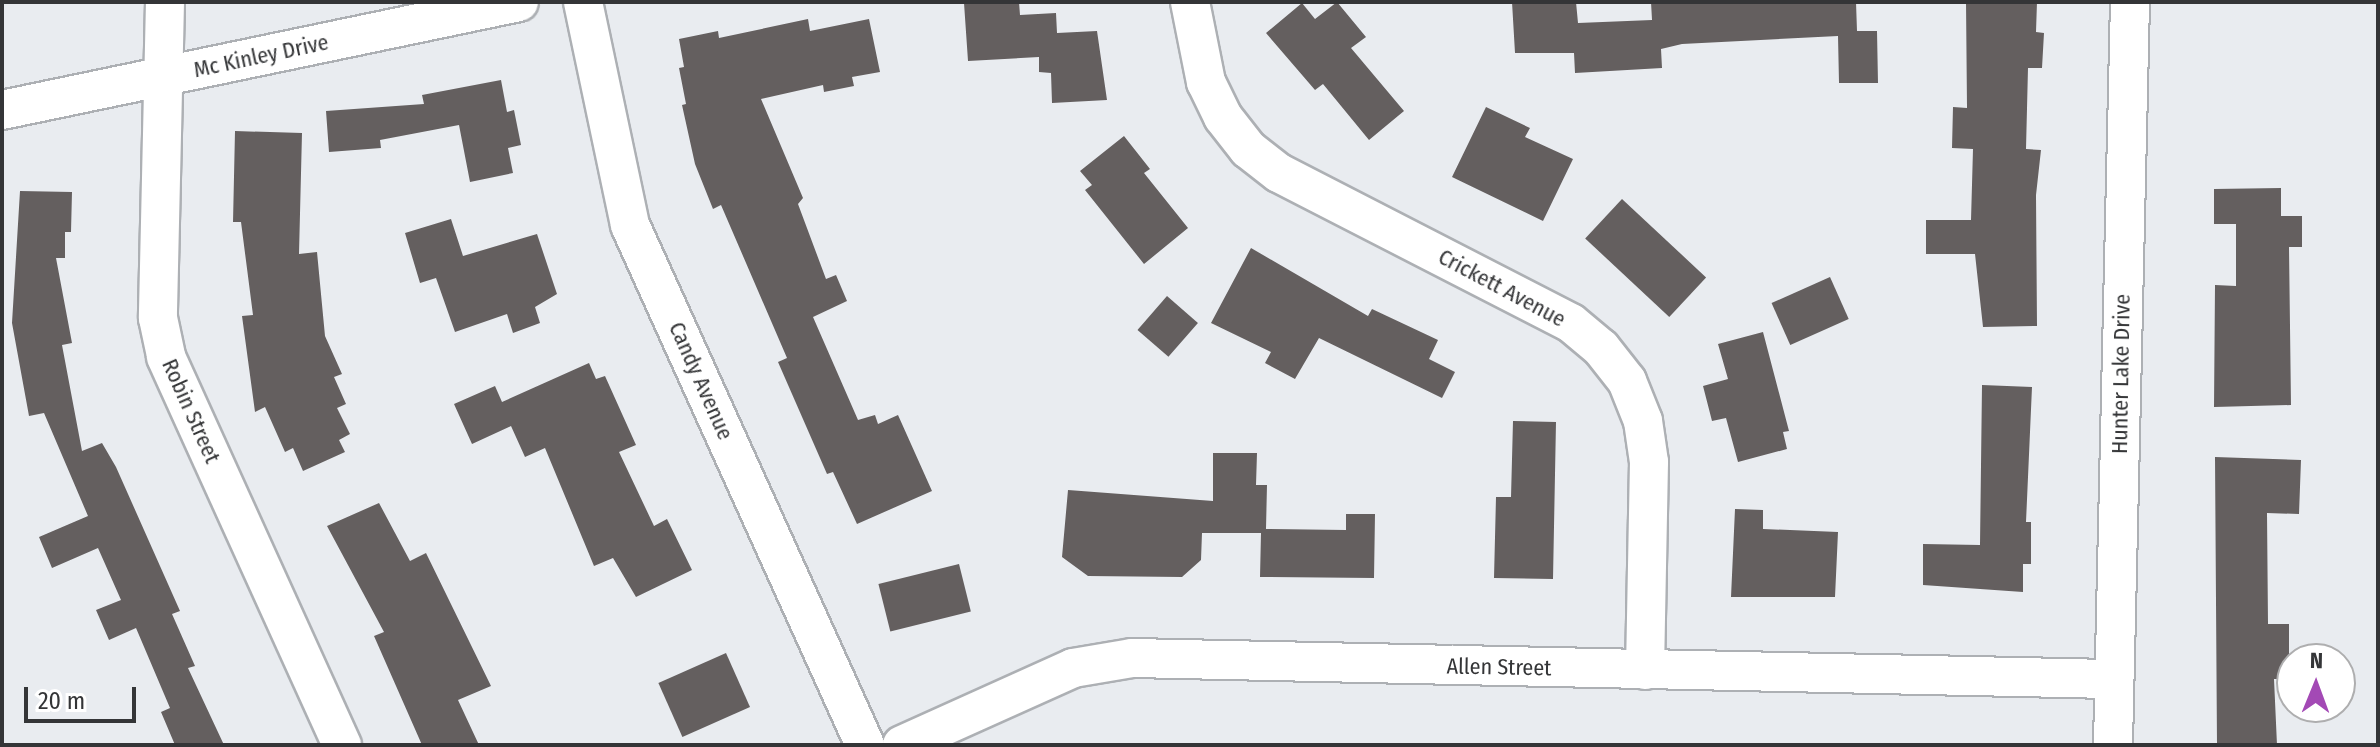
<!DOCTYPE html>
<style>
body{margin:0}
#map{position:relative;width:2380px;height:747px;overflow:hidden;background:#e9ecf0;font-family:"Fira Sans Condensed",sans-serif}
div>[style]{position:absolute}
.building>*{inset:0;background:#645f5f;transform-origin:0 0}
.roads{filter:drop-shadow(2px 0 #adb0b4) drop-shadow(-2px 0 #adb0b4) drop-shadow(0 2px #adb0b4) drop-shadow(0 -2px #adb0b4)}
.minor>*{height:38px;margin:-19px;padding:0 19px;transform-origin:19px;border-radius:19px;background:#fff}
span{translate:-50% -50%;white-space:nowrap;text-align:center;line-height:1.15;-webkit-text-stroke:8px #fff;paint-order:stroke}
.street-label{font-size:22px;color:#343537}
.frame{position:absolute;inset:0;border:4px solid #343537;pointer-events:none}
.north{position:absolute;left:2276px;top:643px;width:80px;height:80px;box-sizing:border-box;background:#fff;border:2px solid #aeaeaf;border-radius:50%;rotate:1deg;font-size:22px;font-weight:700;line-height:32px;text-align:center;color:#343537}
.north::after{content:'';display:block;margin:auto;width:28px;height:36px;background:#a349b5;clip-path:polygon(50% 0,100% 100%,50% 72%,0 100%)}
.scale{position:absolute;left:24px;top:687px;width:112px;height:36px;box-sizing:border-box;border:4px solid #343537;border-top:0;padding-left:10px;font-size:24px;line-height:28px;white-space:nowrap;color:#343537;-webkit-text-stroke:6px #fff;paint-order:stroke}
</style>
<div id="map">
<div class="building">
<i style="clip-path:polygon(1019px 2px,1020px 15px,1056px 13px,1057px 33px,1097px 31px,1107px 100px,1052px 103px,1051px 73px,1039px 72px,1039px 57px,968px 61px,964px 3px)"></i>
<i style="clip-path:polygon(1337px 2px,1366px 37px,1351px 48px,1404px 111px,1369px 140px,1323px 84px,1315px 90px,1266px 33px,1302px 3px,1315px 19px)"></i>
<i style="clip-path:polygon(1512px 2px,1576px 2px,1578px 23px,1652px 20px,1651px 2px,1856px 2px,1857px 31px,1877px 31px,1878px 83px,1839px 83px,1838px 36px,1682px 44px,1661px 49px,1662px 68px,1575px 73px,1574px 53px,1515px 53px)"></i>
<i style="clip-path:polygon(1966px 2px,2037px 2px,2036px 32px,2044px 33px,2042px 68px,2028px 68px,2026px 149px,2041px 150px,2036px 195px,2037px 326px,1983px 327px,1975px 254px,1926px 254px,1926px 220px,1971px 220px,1973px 149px,1952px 148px,1953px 107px,1967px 108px)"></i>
<i style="clip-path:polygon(808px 19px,810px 31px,869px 19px,880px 72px,852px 77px,854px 86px,824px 92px,823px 85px,761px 99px,803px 198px,798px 204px,826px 279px,836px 275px,847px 301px,813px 317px,858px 420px,875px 415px,878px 424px,898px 415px,932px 491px,857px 524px,833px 472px,827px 474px,778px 362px,787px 358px,721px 205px,713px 209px,695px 164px,682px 105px,686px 104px,679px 68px,684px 67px,679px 39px,718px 31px,719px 38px)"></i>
<i style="clip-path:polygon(501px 80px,507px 112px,514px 110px,521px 145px,508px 148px,513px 173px,470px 182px,459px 125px,380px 140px,381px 148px,329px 152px,326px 111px,424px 104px,422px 95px)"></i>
<i style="clip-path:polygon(1486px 107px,1530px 128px,1525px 137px,1573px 159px,1543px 221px,1452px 177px)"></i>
<i style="clip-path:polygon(235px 131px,302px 133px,299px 254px,317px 252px,325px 336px,342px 374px,334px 377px,346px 404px,337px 408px,350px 434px,339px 440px,345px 452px,303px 471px,293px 448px,285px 452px,265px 407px,255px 412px,242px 316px,253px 315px,241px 222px,233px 222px)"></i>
<i style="clip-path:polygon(1124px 136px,1150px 169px,1144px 173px,1188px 228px,1144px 264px,1085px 190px,1092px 185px,1080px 171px)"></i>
<i style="clip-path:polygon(2281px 188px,2281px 216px,2302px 216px,2302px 247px,2289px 247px,2291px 405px,2214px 407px,2215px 285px,2236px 286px,2236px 224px,2214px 224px,2214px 189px)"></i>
<i style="clip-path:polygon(20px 191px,72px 192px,71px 232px,65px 232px,65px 258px,56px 258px,72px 343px,62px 345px,82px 451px,102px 443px,116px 467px,180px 611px,172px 614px,195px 666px,188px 668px,224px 745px,175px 745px,161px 712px,170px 708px,136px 628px,109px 640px,96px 610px,121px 600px,98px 548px,52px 568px,39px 537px,88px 516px,44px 413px,29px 416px,12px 323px)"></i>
<i style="left:1622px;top:199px;width:115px;height:54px;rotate:43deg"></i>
<i style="clip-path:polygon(451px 219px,463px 256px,537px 234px,557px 294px,535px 307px,540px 323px,513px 333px,507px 314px,455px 332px,436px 278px,420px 283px,405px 233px)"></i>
<i style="clip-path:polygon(1251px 248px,1368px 316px,1372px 309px,1438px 340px,1429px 359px,1455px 372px,1442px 398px,1319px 338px,1295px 379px,1265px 363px,1271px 352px,1211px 323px)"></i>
<i style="left:1830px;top:277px;width:46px;height:64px;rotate:66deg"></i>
<i style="left:1167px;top:296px;width:41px;height:45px;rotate:41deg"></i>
<i style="clip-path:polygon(1763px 332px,1789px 431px,1783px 432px,1787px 449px,1738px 462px,1726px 418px,1712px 421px,1703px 386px,1728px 379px,1718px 344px)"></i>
<i style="clip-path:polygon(589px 363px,596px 379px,605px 376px,636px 445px,619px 452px,654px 526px,667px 519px,692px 570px,636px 597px,613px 558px,594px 566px,545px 448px,525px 457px,511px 426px,472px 444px,454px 404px,495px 386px,502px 402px)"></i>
<i style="clip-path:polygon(1982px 385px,2032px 387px,2026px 522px,2031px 522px,2031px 564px,2023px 564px,2023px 592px,1923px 585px,1923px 544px,1980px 545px)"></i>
<i style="clip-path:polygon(1513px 421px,1556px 422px,1553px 579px,1494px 578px,1496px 497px,1511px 497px)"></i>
<i style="clip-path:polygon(1213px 453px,1257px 453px,1256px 485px,1267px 485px,1266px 529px,1346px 530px,1346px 514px,1375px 514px,1374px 578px,1260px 577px,1261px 533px,1202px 533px,1201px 560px,1182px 577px,1088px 576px,1062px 557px,1068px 490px,1213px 501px)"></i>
<i style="clip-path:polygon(2215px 457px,2301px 460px,2299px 514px,2267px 513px,2268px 624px,2289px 624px,2289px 679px,2274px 679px,2277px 745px,2217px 745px)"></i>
<i style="clip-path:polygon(379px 503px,410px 561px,426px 553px,491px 686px,458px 700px,479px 745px,422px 745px,374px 636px,384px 632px,327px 526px)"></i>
<i style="clip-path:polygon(1735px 509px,1763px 510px,1763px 529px,1838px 532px,1835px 597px,1731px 597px)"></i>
<i style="left:959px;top:564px;width:49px;height:83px;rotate:76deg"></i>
<i style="left:726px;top:653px;width:59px;height:74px;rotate:66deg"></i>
</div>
<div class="roads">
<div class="minor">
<i style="left:165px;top:2px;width:316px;rotate:91.3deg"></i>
<i style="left:158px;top:318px;width:40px;rotate:78deg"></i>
<i style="left:166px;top:357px;width:426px;rotate:65.6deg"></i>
<i style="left:583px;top:2px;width:228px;rotate:78.1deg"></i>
<i style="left:630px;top:225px;width:571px;rotate:65.68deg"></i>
<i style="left:1190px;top:2px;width:82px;rotate:78.7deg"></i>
<i style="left:1206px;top:82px;width:39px;rotate:64deg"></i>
<i style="left:1223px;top:117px;width:41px;rotate:52deg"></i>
<i style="left:1248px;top:149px;width:39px;rotate:38deg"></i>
<i style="left:1279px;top:173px;width:328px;rotate:27.2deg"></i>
<i style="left:1571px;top:323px;width:39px;rotate:40deg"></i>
<i style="left:1601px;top:348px;width:42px;rotate:51.8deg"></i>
<i style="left:1627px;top:381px;width:43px;rotate:68.2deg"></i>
<i style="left:1643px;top:421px;width:41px;rotate:81.7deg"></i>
<i style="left:1649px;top:462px;width:208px;rotate:91.1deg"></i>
<i style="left:2px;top:110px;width:528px;rotate:-11.8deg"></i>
<i style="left:902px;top:745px;width:188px;rotate:-24.2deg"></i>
<i style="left:1073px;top:668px;width:60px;rotate:-9.6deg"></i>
<i style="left:1132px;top:658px;width:982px;rotate:1.23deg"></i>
<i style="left:2113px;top:745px;width:743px;rotate:-88.69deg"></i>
</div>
</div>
<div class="street-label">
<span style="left:261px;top:56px;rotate:-12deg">Mc Kinley Drive</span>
<span style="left:1502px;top:288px;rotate:28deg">Crickett Avenue</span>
<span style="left:2121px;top:374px;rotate:-89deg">Hunter Lake Drive</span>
<span style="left:701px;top:381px;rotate:66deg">Candy Avenue</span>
<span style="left:191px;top:411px;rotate:66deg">Robin Street</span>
<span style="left:1499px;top:667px;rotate:1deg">Allen Street</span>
</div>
<div class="frame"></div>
<div class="north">N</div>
<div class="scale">20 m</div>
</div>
